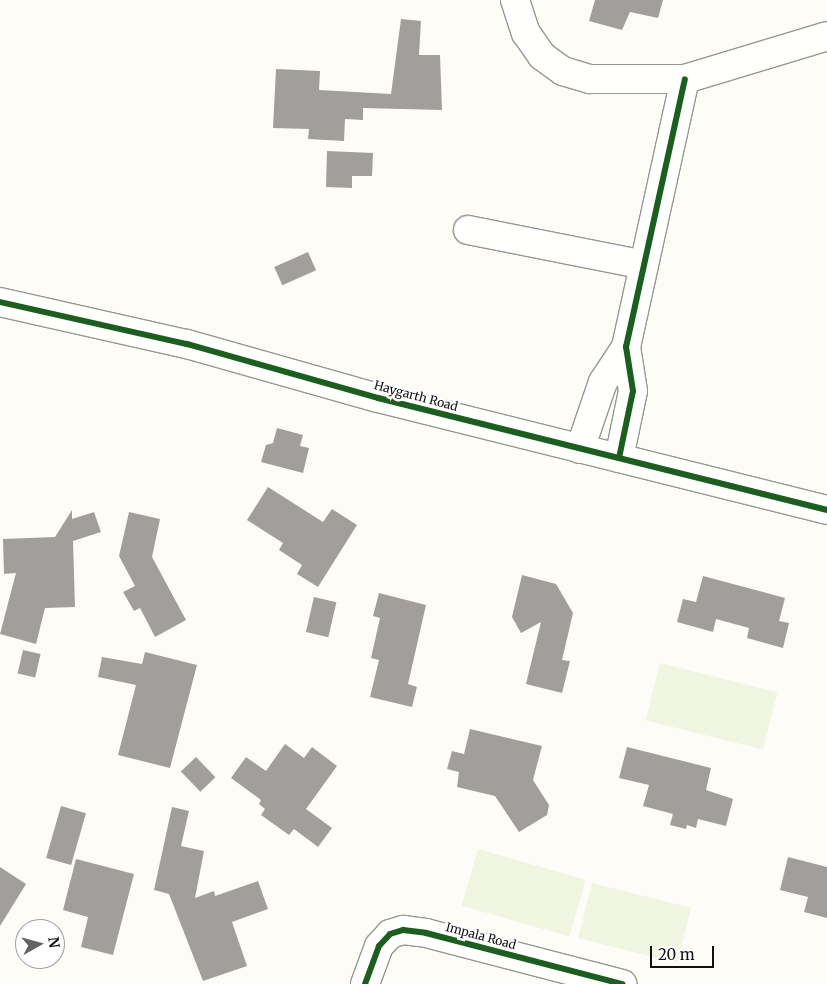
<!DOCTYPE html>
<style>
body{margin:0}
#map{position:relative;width:827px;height:984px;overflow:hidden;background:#fdfcf7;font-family:Merriweather,serif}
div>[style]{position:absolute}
.pitch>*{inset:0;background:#f0f6e1;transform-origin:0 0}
.building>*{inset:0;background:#a19f9c;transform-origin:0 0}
.roads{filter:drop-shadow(1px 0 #979795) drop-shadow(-1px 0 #979795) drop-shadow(0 1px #979795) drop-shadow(0 -1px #979795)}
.minor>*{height:28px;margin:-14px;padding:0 14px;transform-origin:14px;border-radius:14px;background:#fffffe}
.cycleway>*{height:6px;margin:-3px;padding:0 3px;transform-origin:3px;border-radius:3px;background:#1b5e20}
span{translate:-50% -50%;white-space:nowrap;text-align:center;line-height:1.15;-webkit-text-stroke:5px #fff;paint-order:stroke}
.street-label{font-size:12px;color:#111}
.north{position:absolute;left:15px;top:919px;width:50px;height:50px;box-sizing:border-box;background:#fff;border:1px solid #a0a0a0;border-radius:50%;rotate:83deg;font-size:14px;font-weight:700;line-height:20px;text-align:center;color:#111}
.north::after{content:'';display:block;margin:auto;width:18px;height:22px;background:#646362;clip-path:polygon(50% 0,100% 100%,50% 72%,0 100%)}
.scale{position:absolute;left:650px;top:946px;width:64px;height:22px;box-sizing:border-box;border:2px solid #111;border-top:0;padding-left:6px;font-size:15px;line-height:18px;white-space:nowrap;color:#111;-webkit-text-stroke:4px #fff;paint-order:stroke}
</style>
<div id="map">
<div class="pitch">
<i style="left:660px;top:663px;width:121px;height:59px;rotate:14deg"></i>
<i style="left:478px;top:849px;width:112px;height:59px;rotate:16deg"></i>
<i style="left:592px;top:883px;width:102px;height:57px;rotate:14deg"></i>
</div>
<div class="building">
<i style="clip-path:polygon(595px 0,663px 0,658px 18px,630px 12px,622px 30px,589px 21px)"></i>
<i style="clip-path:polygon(401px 19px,421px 21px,419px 55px,440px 55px,442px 110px,363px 108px,363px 120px,345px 119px,344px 141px,308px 139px,309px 129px,273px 128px,276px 69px,320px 71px,319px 90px,391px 94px)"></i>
<i style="clip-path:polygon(327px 151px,373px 153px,372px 176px,352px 176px,352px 188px,326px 187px)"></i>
<i style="left:308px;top:252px;width:20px;height:37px;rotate:66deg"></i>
<i style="clip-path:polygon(277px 428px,303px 435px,300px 446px,309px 448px,303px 473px,261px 462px,266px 445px,273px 443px)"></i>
<i style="clip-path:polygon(268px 487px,323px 522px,332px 509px,357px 525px,318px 587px,297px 574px,302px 565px,279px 550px,283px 543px,247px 520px)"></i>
<i style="clip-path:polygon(72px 510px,72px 519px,94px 512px,101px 532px,73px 541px,75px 607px,45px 608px,36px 644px,0 634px,16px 573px,4px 574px,3px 539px,55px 537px)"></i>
<i style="clip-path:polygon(129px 512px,160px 519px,152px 557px,186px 620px,155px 637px,140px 608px,134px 611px,123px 592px,135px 586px,119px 556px)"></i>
<i style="clip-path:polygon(522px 575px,556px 584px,573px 613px,562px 660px,570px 661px,562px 693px,526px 684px,541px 622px,521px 633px,512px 617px)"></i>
<i style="clip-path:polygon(703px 576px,785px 598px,779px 621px,789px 623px,783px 648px,747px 638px,749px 628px,716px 619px,713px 632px,677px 622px,683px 599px,696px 602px)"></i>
<i style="clip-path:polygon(379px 593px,426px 605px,408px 684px,417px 687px,412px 707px,370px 697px,379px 660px,371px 658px,380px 618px,373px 616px)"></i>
<i style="left:314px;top:597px;width:23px;height:36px;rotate:13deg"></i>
<i style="left:23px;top:650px;width:18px;height:24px;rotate:13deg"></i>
<i style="clip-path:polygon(145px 652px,197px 665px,170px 768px,118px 755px,136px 685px,98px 677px,102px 657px,142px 664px)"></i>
<i style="clip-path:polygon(470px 729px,542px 746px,533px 780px,549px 805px,547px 815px,519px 832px,495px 796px,457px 787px,459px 772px,447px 769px,452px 751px,464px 754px)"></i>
<i style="clip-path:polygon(285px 744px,304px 758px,312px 747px,337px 766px,306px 809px,332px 828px,318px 847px,294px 829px,289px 835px,261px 815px,265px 809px,259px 804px,261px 800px,231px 778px,246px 757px,266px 771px)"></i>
<i style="clip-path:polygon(627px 747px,711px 768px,706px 790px,733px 799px,726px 826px,698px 819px,696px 828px,687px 825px,686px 829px,670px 825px,673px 814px,643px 806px,649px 785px,619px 778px)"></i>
<i style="left:196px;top:757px;width:28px;height:21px;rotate:46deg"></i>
<i style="left:61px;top:806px;width:26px;height:54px;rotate:16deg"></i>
<i style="clip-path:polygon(172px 807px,189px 811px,181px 846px,204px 851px,195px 898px,214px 891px,215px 896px,258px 881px,268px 909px,232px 922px,247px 966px,203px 981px,169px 894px,154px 890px)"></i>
<i style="clip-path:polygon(788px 857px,827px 867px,827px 918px,804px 912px,808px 897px,780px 890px)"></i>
<i style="clip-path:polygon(76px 859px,134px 874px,113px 955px,81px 947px,88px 917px,63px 910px)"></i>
<i style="clip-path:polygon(0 867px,26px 884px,0 926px)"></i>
</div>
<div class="roads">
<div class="minor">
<i style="left:515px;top:0;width:35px;rotate:72deg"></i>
<i style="left:526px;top:33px;width:28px;rotate:55deg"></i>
<i style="left:542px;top:56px;width:26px;rotate:36deg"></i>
<i style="left:563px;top:71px;width:28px;rotate:17deg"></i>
<i style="left:590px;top:79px;width:95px"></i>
<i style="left:685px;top:79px;width:148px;rotate:-16.8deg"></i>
<i style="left:468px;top:230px;width:179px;rotate:11.2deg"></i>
<i style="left:0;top:302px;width:192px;rotate:12.7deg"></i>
<i style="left:187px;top:344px;width:198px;rotate:15.8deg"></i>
<i style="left:378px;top:398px;width:463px;rotate:14deg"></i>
<i style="left:580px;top:449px;width:71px;rotate:-71.1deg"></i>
<i style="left:603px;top:382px;width:42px;rotate:-56.7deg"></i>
<i style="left:619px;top:458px;width:68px;rotate:-78.2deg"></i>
<i style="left:633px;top:391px;width:45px;rotate:-99deg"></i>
<i style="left:626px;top:347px;width:274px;rotate:-77.6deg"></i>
<i style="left:365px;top:984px;width:40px;rotate:-69.8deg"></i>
<i style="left:379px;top:946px;width:16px;rotate:-47deg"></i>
<i style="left:390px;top:934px;width:14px;rotate:-17deg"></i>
<i style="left:403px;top:930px;width:23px;rotate:7deg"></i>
<i style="left:426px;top:933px;width:203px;rotate:14.6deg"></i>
</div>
</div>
<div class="cycleway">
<i style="left:0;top:302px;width:192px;rotate:12.7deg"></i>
<i style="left:187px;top:344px;width:198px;rotate:15.8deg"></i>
<i style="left:378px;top:398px;width:463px;rotate:14deg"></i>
<i style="left:619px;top:458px;width:68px;rotate:-78.2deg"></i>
<i style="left:633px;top:391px;width:45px;rotate:-99deg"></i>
<i style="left:626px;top:347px;width:274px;rotate:-77.6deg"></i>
<i style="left:365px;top:984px;width:40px;rotate:-69.8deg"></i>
<i style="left:379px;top:946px;width:16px;rotate:-47deg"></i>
<i style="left:390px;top:934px;width:14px;rotate:-17deg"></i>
<i style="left:403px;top:930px;width:23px;rotate:7deg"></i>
<i style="left:426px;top:933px;width:203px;rotate:14.6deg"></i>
</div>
<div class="street-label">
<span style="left:416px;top:396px;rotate:15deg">Haygarth Road</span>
<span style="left:481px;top:936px;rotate:15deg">Impala Road</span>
</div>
<div class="north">N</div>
<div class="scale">20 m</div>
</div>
